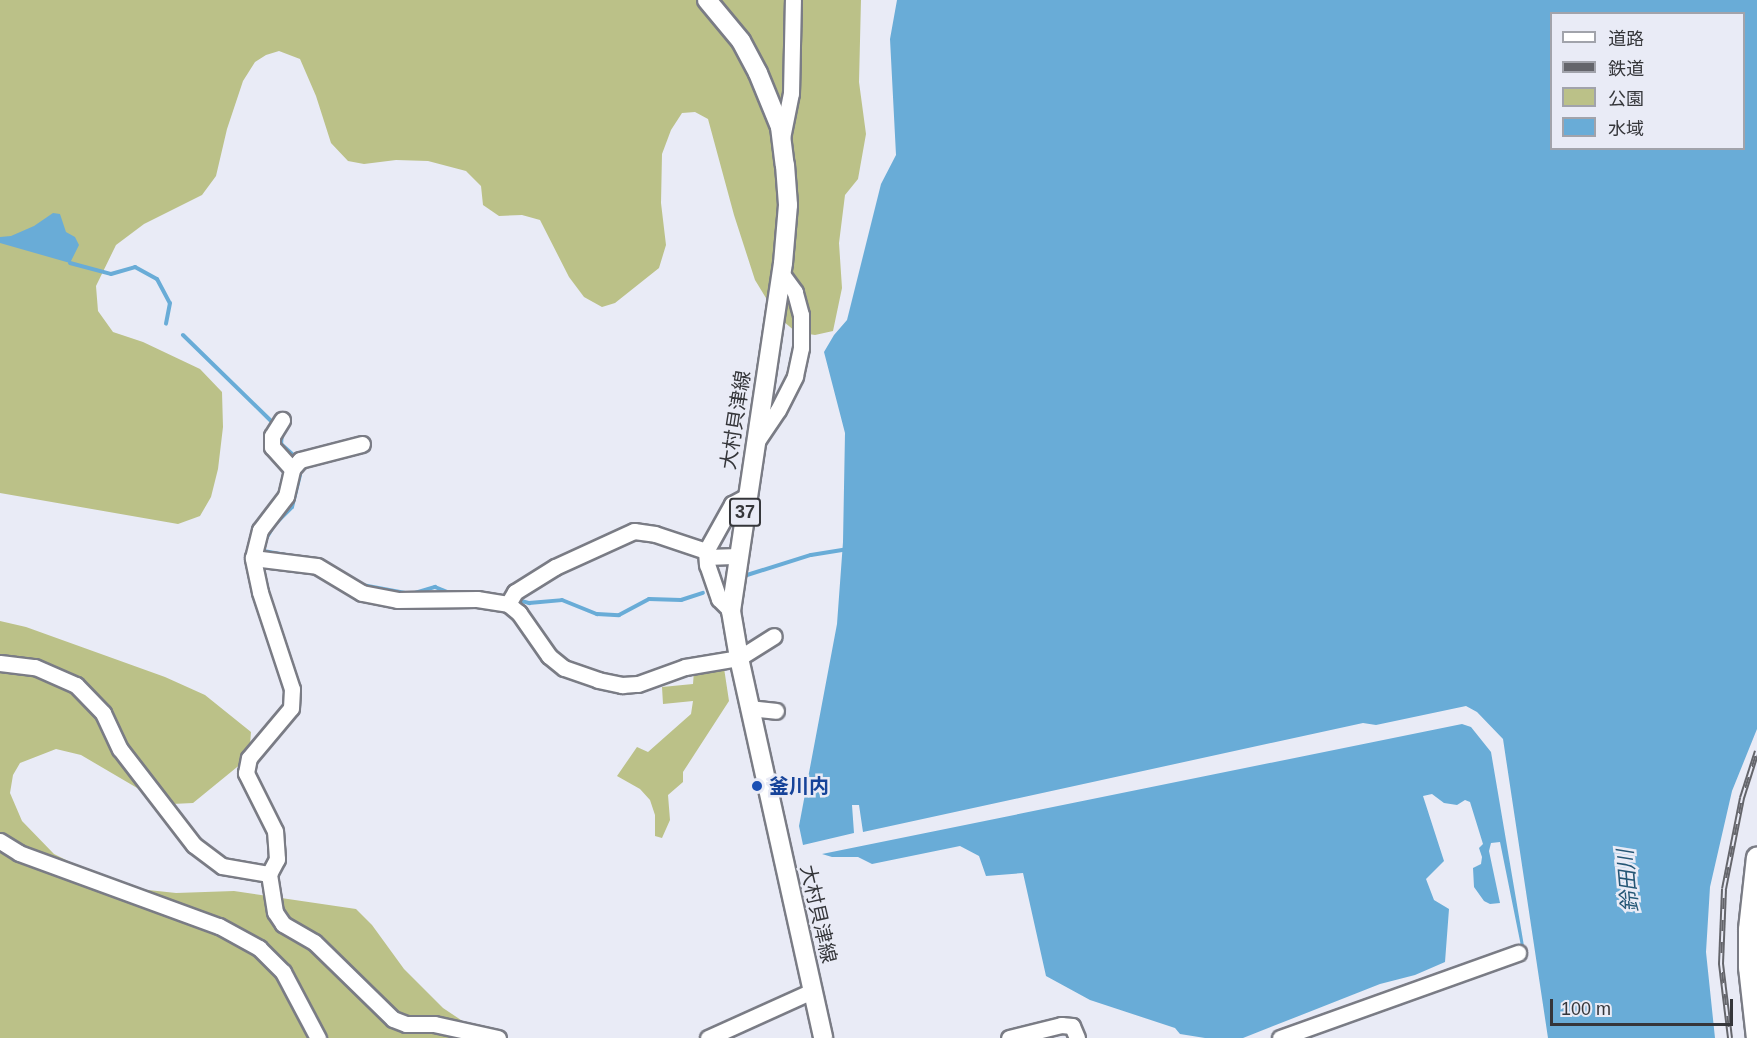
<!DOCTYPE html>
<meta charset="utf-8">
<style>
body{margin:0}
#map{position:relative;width:1757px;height:1038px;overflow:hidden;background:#e9ebf6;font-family:Helvetica,"Noto Sans JP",sans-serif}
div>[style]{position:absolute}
.green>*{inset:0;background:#bbc188}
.water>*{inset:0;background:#69acd7}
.stream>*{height:4px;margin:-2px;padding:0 2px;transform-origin:2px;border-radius:2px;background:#69acd7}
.roads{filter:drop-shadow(2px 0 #7a7c85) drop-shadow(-2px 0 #7a7c85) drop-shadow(0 2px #7a7c85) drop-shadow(0 -2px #7a7c85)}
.minor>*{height:15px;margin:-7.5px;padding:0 7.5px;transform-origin:7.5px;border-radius:7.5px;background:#fff}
.major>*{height:18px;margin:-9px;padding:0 9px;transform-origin:9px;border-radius:9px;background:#fff}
.highway>*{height:21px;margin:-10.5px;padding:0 10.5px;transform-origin:10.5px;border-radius:10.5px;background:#fff}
.rail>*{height:6px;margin-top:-3px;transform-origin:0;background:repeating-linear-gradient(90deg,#e9ebf6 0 11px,#64656b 0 22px);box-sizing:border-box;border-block:2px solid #64656b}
.dots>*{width:16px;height:16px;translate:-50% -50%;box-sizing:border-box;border:3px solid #e9ebf6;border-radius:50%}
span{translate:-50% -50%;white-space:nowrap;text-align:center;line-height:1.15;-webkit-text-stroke:5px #e9ebf6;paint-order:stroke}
.shield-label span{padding:2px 4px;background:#e9ebf6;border:2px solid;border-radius:4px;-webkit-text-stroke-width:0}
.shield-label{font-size:18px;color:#35363a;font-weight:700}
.street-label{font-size:20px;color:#35363a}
.transit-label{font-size:20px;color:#164399;font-weight:700}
.left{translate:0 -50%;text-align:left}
.water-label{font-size:21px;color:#245675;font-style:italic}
.legend{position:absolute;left:1550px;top:12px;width:195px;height:138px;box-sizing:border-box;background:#e9ebf6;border:2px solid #a1a3ab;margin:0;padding:8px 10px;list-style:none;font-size:18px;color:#35363a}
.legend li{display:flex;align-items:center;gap:12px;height:30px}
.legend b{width:30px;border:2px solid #a1a3ab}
.scale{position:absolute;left:1550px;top:999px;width:183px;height:27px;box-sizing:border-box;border:3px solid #35363a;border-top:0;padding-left:8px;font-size:18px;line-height:21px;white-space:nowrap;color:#35363a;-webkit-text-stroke:4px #e9ebf6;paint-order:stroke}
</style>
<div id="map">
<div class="green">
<i style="clip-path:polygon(0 0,861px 0,859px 82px,866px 134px,858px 179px,845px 195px,839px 243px,842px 288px,833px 331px,815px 335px,796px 332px,777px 316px,755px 280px,734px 215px,708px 119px,695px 112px,682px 113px,671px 130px,662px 154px,661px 203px,666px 245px,659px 268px,615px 303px,602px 307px,584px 297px,569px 277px,540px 220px,522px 215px,499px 216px,483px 205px,481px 186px,466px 171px,428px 161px,396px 160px,364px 164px,348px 161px,331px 143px,316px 96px,300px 59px,279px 51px,266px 55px,255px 62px,243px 81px,227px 129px,216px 176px,202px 195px,144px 224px,116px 245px,96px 286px,98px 311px,113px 332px,143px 342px,200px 369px,222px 392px,223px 427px,218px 469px,211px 497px,200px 516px,178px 524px,0 493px)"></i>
<i style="clip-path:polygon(0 621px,26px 627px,165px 677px,205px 695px,251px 732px,250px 745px,242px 763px,193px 803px,172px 804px,144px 792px,81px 755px,56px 749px,20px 763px,13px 775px,10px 793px,22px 821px,54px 854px,98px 876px,139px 889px,176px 893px,234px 891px,356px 909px,372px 925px,404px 969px,443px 1008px,488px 1038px,0 1038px)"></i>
<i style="clip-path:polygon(724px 668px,729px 701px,683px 772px,683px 782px,668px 795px,670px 820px,662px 838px,655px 836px,655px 815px,650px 800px,640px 789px,617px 776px,637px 747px,648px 752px,691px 714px,693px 701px,663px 704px,662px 687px,693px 684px,694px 671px)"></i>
</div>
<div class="water">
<i style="clip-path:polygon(evenodd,897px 0,1757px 0,1757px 729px,1732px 791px,1710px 887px,1706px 952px,1715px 1038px,1548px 1038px,1503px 739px,1477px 712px,1466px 706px,1376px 725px,1363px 723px,863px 832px,859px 805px,852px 805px,854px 833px,803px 845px,799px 826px,837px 624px,843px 542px,845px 433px,824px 352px,834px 335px,847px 320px,881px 184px,896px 155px,890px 39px,897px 0,1552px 14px,1744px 14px,1744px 148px,1552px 148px,1552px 14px)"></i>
<i style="clip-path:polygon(53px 213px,60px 214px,66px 232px,75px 237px,79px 245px,70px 263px,0 243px,0 237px,11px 236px,34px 226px)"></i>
<i style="clip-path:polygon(1462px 724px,1471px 727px,1491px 752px,1524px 946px,1521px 946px,1500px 842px,1491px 843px,1489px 851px,1500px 903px,1490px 904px,1484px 901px,1474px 887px,1473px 868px,1481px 864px,1482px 857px,1479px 848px,1483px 844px,1470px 802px,1465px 800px,1457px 805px,1444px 803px,1432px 794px,1423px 796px,1444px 861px,1426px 879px,1434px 900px,1449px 909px,1445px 962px,1415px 975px,1380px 984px,1243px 1038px,1205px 1038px,1180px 1034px,1175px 1028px,1090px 1000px,1046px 976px,1023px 873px,986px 876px,979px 856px,960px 846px,872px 864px,858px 857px,832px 857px,822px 854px)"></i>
</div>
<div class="stream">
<i style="left:70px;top:263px;width:42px;rotate:15deg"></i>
<i style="left:111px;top:274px;width:25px;rotate:-16deg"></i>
<i style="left:135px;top:267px;width:25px;rotate:29deg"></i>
<i style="left:157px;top:279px;width:27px;rotate:62deg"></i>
<i style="left:170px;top:303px;width:21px;rotate:101deg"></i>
<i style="left:183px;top:335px;width:122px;rotate:44.3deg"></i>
<i style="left:282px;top:431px;width:13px;rotate:94deg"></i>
<i style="left:281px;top:444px;width:15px;rotate:42deg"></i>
<i style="left:286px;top:555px;width:23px;rotate:-170deg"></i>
<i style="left:263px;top:551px;width:7px;rotate:-90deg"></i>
<i style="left:263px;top:544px;width:22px;rotate:-60deg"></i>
<i style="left:274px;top:525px;width:25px;rotate:-45deg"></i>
<i style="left:292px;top:507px;width:33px;rotate:-76deg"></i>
<i style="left:747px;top:575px;width:67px;rotate:-17.4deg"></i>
<i style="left:811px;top:555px;width:33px;rotate:-9deg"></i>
<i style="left:362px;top:585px;width:44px;rotate:10.5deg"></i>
<i style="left:415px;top:593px;width:21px;rotate:-17deg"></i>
<i style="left:435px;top:587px;width:16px;rotate:22deg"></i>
<i style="left:514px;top:599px;width:16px;rotate:15deg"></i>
<i style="left:529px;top:603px;width:33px;rotate:-5deg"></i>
<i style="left:562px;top:600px;width:38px;rotate:22deg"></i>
<i style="left:597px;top:614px;width:22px;rotate:3deg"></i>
<i style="left:619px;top:615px;width:34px;rotate:-28deg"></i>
<i style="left:649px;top:599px;width:32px;rotate:2deg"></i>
<i style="left:681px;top:600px;width:23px;rotate:-18deg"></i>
</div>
<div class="roads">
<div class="minor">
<i style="left:782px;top:138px;width:46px;rotate:-78.7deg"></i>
<i style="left:791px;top:93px;width:93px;rotate:-88.8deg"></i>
<i style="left:757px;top:441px;width:37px;rotate:-56deg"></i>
<i style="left:778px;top:410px;width:38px;rotate:-63deg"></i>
<i style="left:795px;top:376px;width:29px;rotate:-78deg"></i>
<i style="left:801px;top:348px;width:33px;rotate:-90deg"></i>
<i style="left:801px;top:315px;width:24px;rotate:-105deg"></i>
<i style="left:795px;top:292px;width:24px;rotate:-126deg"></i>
<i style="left:292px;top:469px;width:12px;rotate:-48deg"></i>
<i style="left:300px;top:460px;width:64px;rotate:-14.5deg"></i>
<i style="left:707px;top:557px;width:32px;rotate:-2deg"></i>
<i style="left:253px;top:558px;width:29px;rotate:-76deg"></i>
<i style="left:260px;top:530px;width:43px;rotate:-52.6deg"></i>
<i style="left:286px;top:496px;width:28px;rotate:-77deg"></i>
<i style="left:292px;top:469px;width:30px;rotate:-132deg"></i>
<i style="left:272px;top:447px;width:11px;rotate:-90deg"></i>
<i style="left:272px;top:436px;width:19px;rotate:-58deg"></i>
<i style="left:508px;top:604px;width:14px;rotate:-60deg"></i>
<i style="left:515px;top:592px;width:47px;rotate:-32deg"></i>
<i style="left:555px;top:567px;width:87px;rotate:-24.5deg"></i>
<i style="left:634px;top:531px;width:21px;rotate:8deg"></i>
<i style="left:655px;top:534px;width:54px;rotate:18.4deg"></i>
<i style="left:731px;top:611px;width:17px;rotate:-135deg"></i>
<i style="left:719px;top:599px;width:36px;rotate:-109deg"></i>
<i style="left:707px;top:565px;width:14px;rotate:-94deg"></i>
<i style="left:706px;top:551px;width:54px;rotate:-61deg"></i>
<i style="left:732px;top:504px;width:17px;rotate:-28deg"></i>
<i style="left:0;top:663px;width:35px;rotate:7deg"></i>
<i style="left:35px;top:667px;width:45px;rotate:23.7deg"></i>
<i style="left:76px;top:685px;width:39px;rotate:46deg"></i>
<i style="left:103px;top:713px;width:40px;rotate:65deg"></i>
<i style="left:120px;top:749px;width:121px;rotate:52.4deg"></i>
<i style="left:194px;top:845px;width:35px;rotate:37deg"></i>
<i style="left:222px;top:866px;width:48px;rotate:9.7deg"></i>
<i style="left:749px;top:708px;width:27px;rotate:6deg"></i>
<i style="left:0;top:841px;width:22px;rotate:32deg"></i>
<i style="left:19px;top:853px;width:213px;rotate:20.1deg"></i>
<i style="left:219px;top:926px;width:46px;rotate:28.8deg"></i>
<i style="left:259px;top:948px;width:34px;rotate:45deg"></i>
<i style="left:283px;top:972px;width:75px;rotate:62.1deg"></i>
<i style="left:498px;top:1038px;width:66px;rotate:-167.7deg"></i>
<i style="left:434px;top:1024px;width:28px;rotate:180deg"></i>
<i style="left:406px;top:1024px;width:14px;rotate:-159deg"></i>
<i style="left:393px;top:1019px;width:110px;rotate:-135.7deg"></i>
<i style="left:314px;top:942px;width:36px;rotate:-150deg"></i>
<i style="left:283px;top:924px;width:14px;rotate:-124deg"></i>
<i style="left:275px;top:912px;width:38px;rotate:-99deg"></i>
<i style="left:269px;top:874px;width:17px;rotate:-62deg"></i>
<i style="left:277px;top:859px;width:28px;rotate:-94deg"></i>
<i style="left:275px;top:831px;width:65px;rotate:-116.6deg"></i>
<i style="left:246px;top:773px;width:15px;rotate:-79deg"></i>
<i style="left:249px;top:758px;width:65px;rotate:-50deg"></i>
<i style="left:291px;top:708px;width:19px;rotate:-87deg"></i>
<i style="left:292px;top:689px;width:102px;rotate:-108.3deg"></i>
<i style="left:260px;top:592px;width:35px;rotate:-102deg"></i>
<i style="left:253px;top:558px;width:64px;rotate:7.1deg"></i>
<i style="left:317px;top:566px;width:52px;rotate:31deg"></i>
<i style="left:362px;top:593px;width:36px;rotate:11deg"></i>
<i style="left:397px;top:600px;width:80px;rotate:-0.7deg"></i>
<i style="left:477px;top:599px;width:31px;rotate:9deg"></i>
<i style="left:508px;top:604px;width:14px;rotate:39deg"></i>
<i style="left:519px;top:613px;width:52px;rotate:55.1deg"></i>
<i style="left:549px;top:656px;width:19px;rotate:39deg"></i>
<i style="left:564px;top:668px;width:36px;rotate:19deg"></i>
<i style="left:598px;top:680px;width:25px;rotate:12deg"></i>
<i style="left:622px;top:685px;width:16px;rotate:-4deg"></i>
<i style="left:638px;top:684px;width:50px;rotate:-19.9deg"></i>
<i style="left:685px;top:667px;width:55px;rotate:-9.5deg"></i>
<i style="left:739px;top:658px;width:41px;rotate:-32.2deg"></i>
<i style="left:708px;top:1038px;width:114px;rotate:-24.3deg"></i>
<i style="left:1009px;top:1038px;width:54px;rotate:-14deg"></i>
<i style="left:1061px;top:1025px;width:11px;rotate:5deg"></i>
<i style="left:1072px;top:1026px;width:13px;rotate:67deg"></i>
<i style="left:1280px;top:1038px;width:253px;rotate:-19.7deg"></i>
</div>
<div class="major">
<i style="left:707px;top:0;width:53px;rotate:50.3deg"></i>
<i style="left:741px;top:41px;width:36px;rotate:62deg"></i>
<i style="left:758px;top:73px;width:58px;rotate:67.8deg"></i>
<i style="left:780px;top:127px;width:38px;rotate:83deg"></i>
<i style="left:785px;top:165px;width:40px;rotate:85.7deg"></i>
<i style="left:788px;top:205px;width:58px;rotate:94.9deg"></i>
<i style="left:783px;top:263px;width:352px;rotate:98.5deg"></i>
<i style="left:731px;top:611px;width:48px;rotate:80.3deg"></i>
<i style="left:739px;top:658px;width:389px;rotate:77.5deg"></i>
</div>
<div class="highway">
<i style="left:1757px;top:1038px;width:71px;rotate:-96.4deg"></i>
<i style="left:1749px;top:967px;width:38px;rotate:-90deg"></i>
<i style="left:1749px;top:929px;width:72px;rotate:-83.7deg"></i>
</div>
</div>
<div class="rail">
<i style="left:1730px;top:1038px;width:75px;rotate:-96.9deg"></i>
<i style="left:1721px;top:964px;width:75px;rotate:-87.7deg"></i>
<i style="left:1724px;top:889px;width:93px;rotate:-78.8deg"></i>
<i style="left:1742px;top:798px;width:49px;rotate:-72.3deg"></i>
</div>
<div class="dots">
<i style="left:757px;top:786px;background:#1a4fb4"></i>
</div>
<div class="shield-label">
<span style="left:745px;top:512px">37</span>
</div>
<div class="street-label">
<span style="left:736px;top:420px;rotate:-81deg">大村貝津線</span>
<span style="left:818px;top:914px;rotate:77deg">大村貝津線</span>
</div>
<div class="transit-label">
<span class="left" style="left:769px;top:786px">釜川内</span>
</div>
<div class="water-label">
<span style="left:1628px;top:881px;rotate:-95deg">鈴田川</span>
</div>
<ul class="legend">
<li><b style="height:8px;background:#fff"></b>道路</li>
<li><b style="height:8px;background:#64656b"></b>鉄道</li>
<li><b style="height:16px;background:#bbc188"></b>公園</li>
<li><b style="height:16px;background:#69acd7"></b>水域</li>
</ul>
<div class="scale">100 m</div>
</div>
